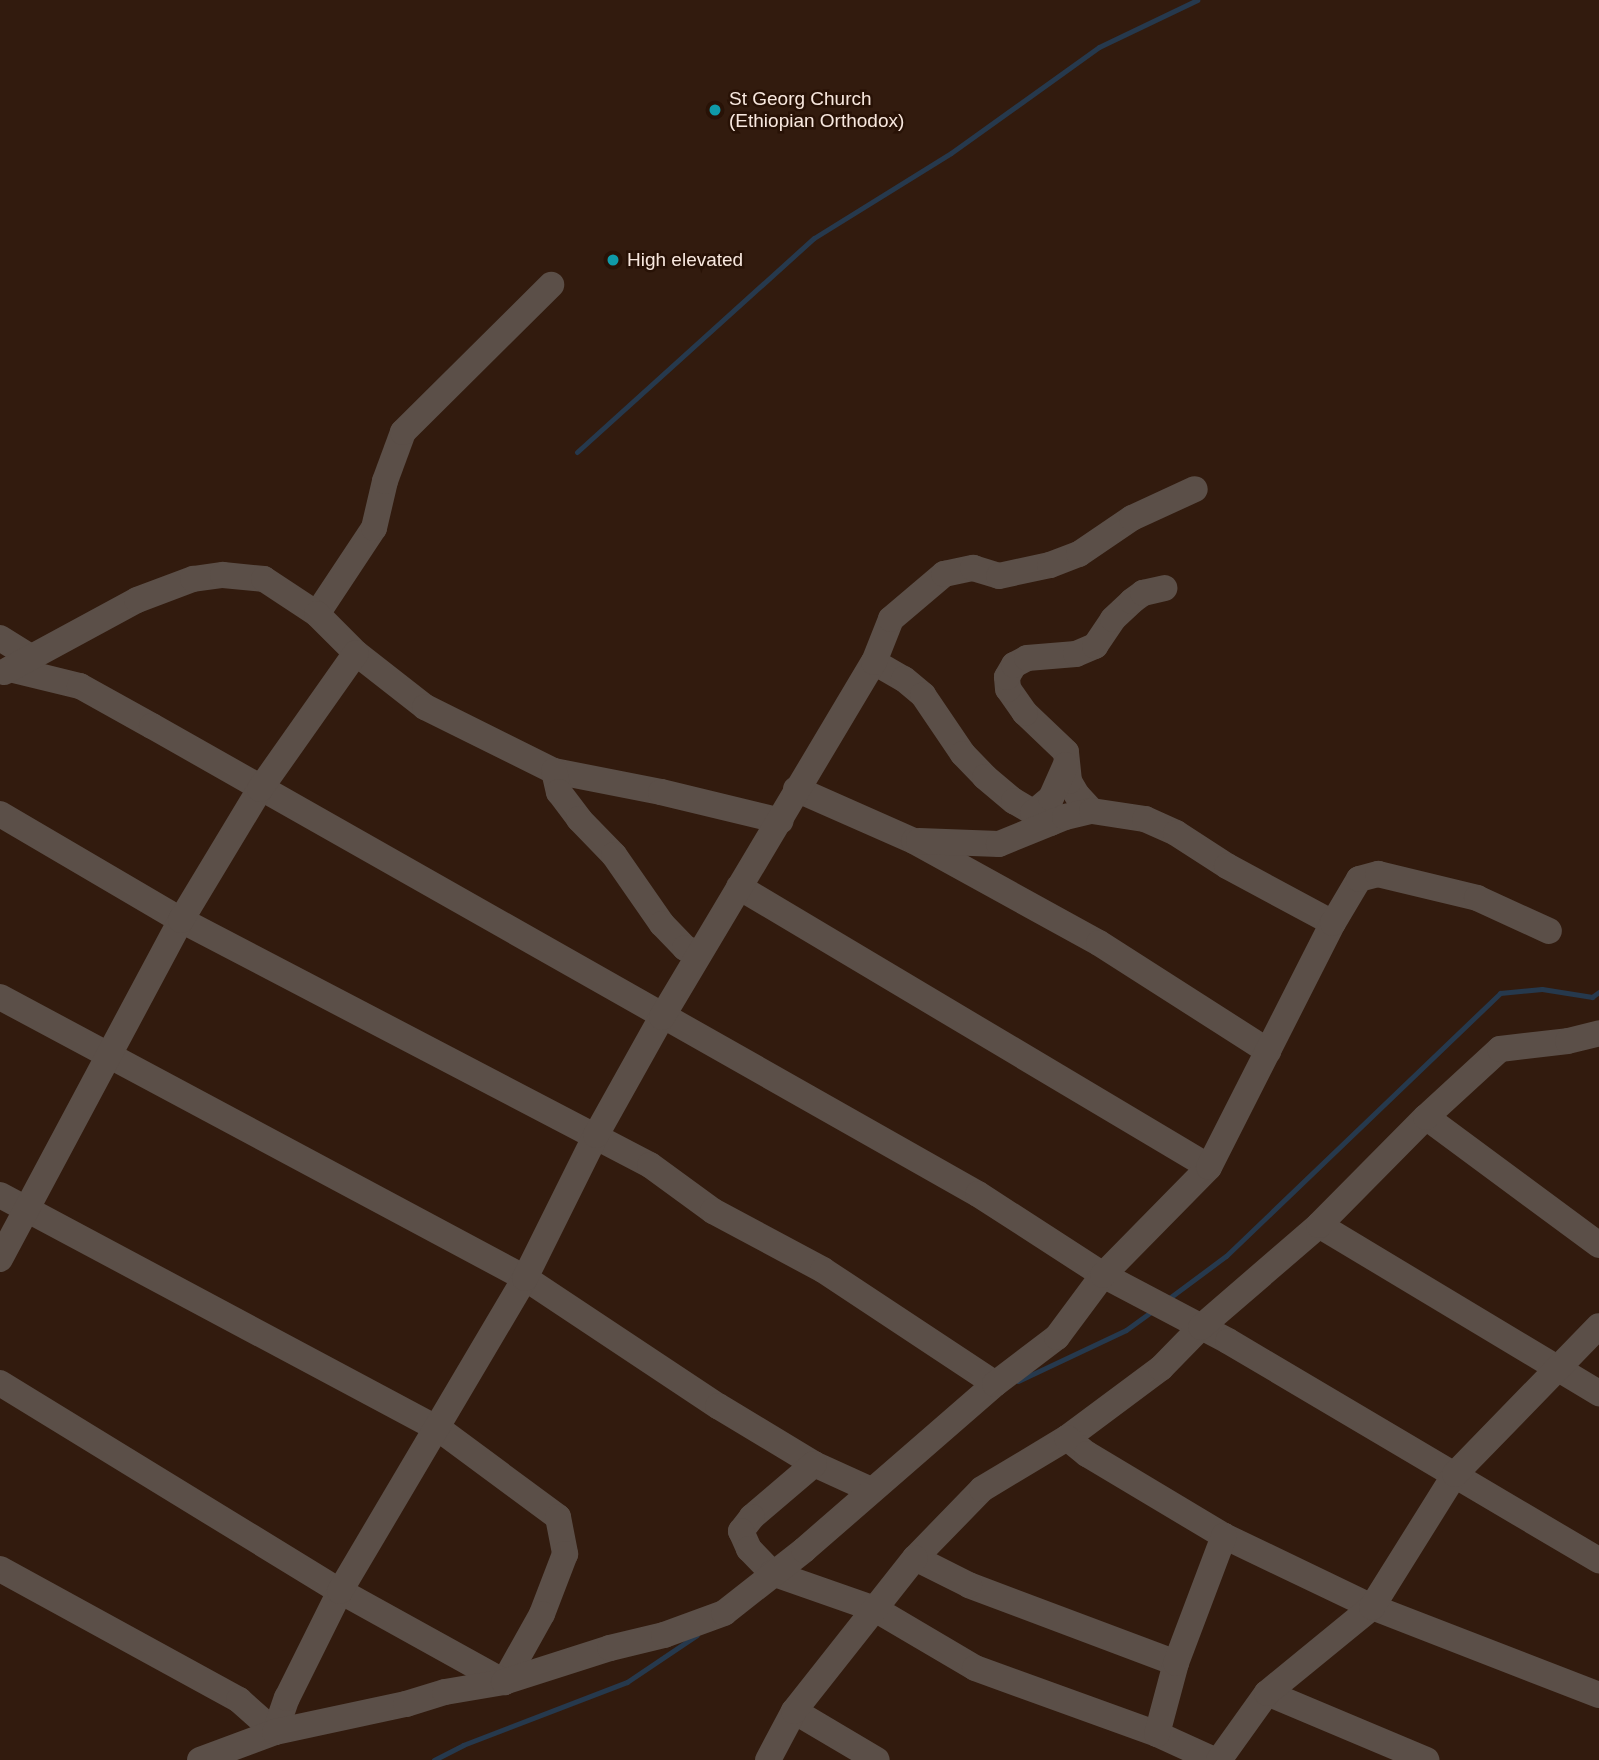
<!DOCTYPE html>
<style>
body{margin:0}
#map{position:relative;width:1599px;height:1760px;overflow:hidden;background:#321b0e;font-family:Helvetica,sans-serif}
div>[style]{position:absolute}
.stream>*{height:5px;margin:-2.5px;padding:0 2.5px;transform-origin:2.5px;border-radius:2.5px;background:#26394d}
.minor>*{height:26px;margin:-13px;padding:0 13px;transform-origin:13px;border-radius:13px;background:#5b4f48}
.dots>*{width:19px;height:19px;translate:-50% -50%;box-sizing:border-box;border:4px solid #281206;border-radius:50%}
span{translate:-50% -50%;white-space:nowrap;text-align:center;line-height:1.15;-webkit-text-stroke:5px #281206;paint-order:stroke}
.poi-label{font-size:19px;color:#f8e8df}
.left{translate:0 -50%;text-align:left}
</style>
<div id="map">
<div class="stream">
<i style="left:577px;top:452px;width:319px;rotate:-42.1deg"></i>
<i style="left:814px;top:238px;width:161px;rotate:-31.8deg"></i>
<i style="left:951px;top:153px;width:182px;rotate:-35.6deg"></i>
<i style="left:1099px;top:47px;width:109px;rotate:-25.6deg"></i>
<i style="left:1168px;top:1299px;width:72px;rotate:-36.6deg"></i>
<i style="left:1226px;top:1256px;width:380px;rotate:-43.8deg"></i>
<i style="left:1500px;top:993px;width:42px;rotate:-5.4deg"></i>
<i style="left:1542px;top:989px;width:51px;rotate:9.1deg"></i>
<i style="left:1592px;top:997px;width:9px;rotate:-36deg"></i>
<i style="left:1018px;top:1381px;width:119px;rotate:-25.3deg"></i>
<i style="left:1126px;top:1330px;width:32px;rotate:-36deg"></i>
<i style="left:434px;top:1760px;width:33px;rotate:-27deg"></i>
<i style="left:463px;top:1745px;width:176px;rotate:-21deg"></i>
<i style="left:627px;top:1682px;width:84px;rotate:-33.9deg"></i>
</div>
<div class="minor">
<i style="left:317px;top:614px;width:103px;rotate:-56.5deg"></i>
<i style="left:374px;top:528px;width:48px;rotate:-76.8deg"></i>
<i style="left:385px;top:481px;width:52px;rotate:-69.8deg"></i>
<i style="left:403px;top:432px;width:209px;rotate:-44.8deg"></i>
<i style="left:0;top:638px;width:36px;rotate:32deg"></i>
<i style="left:874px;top:662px;width:34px;rotate:30deg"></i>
<i style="left:904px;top:679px;width:25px;rotate:40deg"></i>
<i style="left:923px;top:695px;width:71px;rotate:55.9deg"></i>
<i style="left:963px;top:754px;width:32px;rotate:46deg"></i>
<i style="left:985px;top:777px;width:38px;rotate:40deg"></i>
<i style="left:1014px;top:801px;width:43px;rotate:30.7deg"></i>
<i style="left:10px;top:669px;width:72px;rotate:13.7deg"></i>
<i style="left:80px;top:686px;width:82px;rotate:29.1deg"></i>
<i style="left:152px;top:726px;width:949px;rotate:29.54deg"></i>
<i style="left:978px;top:1194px;width:149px;rotate:32.9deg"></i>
<i style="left:1103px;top:1275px;width:141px;rotate:27.8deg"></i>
<i style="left:1228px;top:1341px;width:431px;rotate:30.6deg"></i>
<i style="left:4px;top:672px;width:151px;rotate:-28.4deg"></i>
<i style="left:137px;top:600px;width:60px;rotate:-20.6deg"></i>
<i style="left:193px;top:579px;width:30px;rotate:-8deg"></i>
<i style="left:223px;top:575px;width:41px;rotate:5.6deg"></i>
<i style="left:264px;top:579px;width:64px;rotate:33.4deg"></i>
<i style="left:317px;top:614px;width:55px;rotate:45deg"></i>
<i style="left:356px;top:653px;width:88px;rotate:38deg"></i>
<i style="left:425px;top:707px;width:144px;rotate:26.4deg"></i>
<i style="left:554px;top:771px;width:109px;rotate:11.1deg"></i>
<i style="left:661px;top:792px;width:123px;rotate:13.6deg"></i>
<i style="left:554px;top:771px;width:22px;rotate:77deg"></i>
<i style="left:559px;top:792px;width:34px;rotate:53deg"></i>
<i style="left:579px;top:819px;width:50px;rotate:45.8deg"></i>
<i style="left:614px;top:855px;width:84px;rotate:55.2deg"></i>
<i style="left:662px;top:924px;width:33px;rotate:46deg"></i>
<i style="left:685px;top:948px;width:15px;rotate:23deg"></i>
<i style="left:796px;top:789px;width:129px;rotate:23.8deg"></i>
<i style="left:914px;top:841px;width:211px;rotate:28.9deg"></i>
<i style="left:1099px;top:943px;width:201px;rotate:32.6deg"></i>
<i style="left:1092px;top:811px;width:22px;rotate:-133deg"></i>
<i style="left:1077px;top:795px;width:16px;rotate:-120deg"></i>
<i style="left:1069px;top:781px;width:29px;rotate:-96deg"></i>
<i style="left:1066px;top:752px;width:57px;rotate:-136.4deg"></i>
<i style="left:1025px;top:713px;width:29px;rotate:-125deg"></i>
<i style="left:1008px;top:689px;width:12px;rotate:-95deg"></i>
<i style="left:1007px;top:677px;width:14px;rotate:-60deg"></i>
<i style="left:1014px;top:665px;width:15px;rotate:-28deg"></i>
<i style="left:1027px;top:658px;width:49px;rotate:-4.7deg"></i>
<i style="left:1076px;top:654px;width:21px;rotate:-23deg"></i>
<i style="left:1095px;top:646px;width:32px;rotate:-56deg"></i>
<i style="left:1113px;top:619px;width:26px;rotate:-43deg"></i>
<i style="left:1132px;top:601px;width:14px;rotate:-36deg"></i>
<i style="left:1143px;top:593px;width:22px;rotate:-13deg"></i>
<i style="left:1033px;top:813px;width:23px;rotate:-40deg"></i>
<i style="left:1051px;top:798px;width:36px;rotate:-66deg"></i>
<i style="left:0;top:814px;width:210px;rotate:30.4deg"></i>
<i style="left:181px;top:920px;width:529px;rotate:27.58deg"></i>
<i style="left:650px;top:1165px;width:78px;rotate:36.1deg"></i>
<i style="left:713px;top:1211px;width:125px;rotate:28.2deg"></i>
<i style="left:823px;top:1270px;width:206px;rotate:33.5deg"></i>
<i style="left:919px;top:841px;width:80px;rotate:2.1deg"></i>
<i style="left:999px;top:844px;width:71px;rotate:-22.2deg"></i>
<i style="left:1065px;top:817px;width:28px;rotate:-13deg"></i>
<i style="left:1092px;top:811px;width:54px;rotate:8.6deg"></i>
<i style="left:1145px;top:819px;width:34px;rotate:24deg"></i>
<i style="left:1176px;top:833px;width:61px;rotate:32.9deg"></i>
<i style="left:1227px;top:866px;width:120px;rotate:28.3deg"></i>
<i style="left:739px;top:887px;width:547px;rotate:30.78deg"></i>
<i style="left:0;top:997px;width:595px;rotate:28.16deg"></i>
<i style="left:525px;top:1278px;width:232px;rotate:33.6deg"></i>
<i style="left:718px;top:1406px;width:112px;rotate:31.1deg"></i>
<i style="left:814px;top:1464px;width:63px;rotate:24.5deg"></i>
<i style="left:1426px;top:1117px;width:215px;rotate:36.5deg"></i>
<i style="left:0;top:1195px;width:497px;rotate:28.1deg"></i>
<i style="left:439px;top:1429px;width:148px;rotate:36.5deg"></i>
<i style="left:558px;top:1517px;width:38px;rotate:79deg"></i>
<i style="left:565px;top:1554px;width:64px;rotate:111deg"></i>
<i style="left:542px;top:1614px;width:78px;rotate:119.2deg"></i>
<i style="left:1319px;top:1225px;width:327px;rotate:31deg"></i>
<i style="left:0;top:1259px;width:384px;rotate:-61.9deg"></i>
<i style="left:181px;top:920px;width:153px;rotate:-58.9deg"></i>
<i style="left:260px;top:789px;width:166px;rotate:-54.8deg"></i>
<i style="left:0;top:1383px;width:399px;rotate:31.5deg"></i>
<i style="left:340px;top:1591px;width:188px;rotate:29deg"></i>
<i style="left:1067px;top:1438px;width:117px;rotate:-36.7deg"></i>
<i style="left:1161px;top:1368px;width:57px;rotate:-45.7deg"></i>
<i style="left:1201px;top:1327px;width:156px;rotate:-40.8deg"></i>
<i style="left:1319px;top:1225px;width:152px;rotate:-45.3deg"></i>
<i style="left:1426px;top:1117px;width:100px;rotate:-42.6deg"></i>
<i style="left:1500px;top:1049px;width:68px;rotate:-6.7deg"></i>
<i style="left:1568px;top:1041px;width:32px;rotate:-14deg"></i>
<i style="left:814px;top:1464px;width:82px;rotate:139.5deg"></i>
<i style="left:752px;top:1517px;width:18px;rotate:128deg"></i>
<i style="left:741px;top:1531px;width:20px;rotate:66deg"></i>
<i style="left:749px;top:1549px;width:33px;rotate:46deg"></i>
<i style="left:772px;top:1573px;width:109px;rotate:19.3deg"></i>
<i style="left:875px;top:1609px;width:116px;rotate:30.5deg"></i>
<i style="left:975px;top:1668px;width:194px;rotate:19.9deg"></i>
<i style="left:1157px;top:1734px;width:63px;rotate:24.5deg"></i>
<i style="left:0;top:1569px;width:273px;rotate:28.7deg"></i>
<i style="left:239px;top:1700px;width:48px;rotate:41.6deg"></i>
<i style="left:1176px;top:1663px;width:221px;rotate:-159.4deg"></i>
<i style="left:969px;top:1585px;width:60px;rotate:-153.4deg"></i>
<i style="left:915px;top:1558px;width:96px;rotate:-45.8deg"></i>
<i style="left:982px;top:1489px;width:99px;rotate:-31deg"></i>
<i style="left:1067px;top:1438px;width:26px;rotate:39deg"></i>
<i style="left:1087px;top:1454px;width:160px;rotate:30.9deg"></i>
<i style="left:1224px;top:1536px;width:164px;rotate:25.6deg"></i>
<i style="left:1372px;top:1607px;width:243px;rotate:21.2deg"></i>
<i style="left:1267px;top:1693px;width:173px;rotate:22.8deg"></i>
<i style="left:794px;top:1711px;width:96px;rotate:30.6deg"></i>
<i style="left:275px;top:1732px;width:36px;rotate:-71deg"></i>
<i style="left:287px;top:1698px;width:119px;rotate:-63.6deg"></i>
<i style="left:340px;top:1591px;width:364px;rotate:-59.4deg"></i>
<i style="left:525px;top:1278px;width:160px;rotate:-63.6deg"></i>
<i style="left:596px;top:1135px;width:135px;rotate:-60.8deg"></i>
<i style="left:662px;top:1017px;width:413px;rotate:-59.2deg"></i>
<i style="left:874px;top:662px;width:46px;rotate:-68.4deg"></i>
<i style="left:891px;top:619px;width:70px;rotate:-40.3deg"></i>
<i style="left:944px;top:574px;width:30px;rotate:-12deg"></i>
<i style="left:973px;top:568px;width:27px;rotate:17deg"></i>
<i style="left:999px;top:576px;width:52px;rotate:-12.2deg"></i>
<i style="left:1050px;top:565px;width:31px;rotate:-21deg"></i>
<i style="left:1079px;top:554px;width:64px;rotate:-34.2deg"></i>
<i style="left:1132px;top:518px;width:69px;rotate:-24.7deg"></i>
<i style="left:1157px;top:1734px;width:73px;rotate:-75deg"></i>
<i style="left:1176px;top:1663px;width:136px;rotate:-69.3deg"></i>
<i style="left:200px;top:1760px;width:80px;rotate:-20.5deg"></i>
<i style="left:275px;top:1732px;width:134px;rotate:-12.1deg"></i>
<i style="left:406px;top:1704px;width:41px;rotate:-17.1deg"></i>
<i style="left:445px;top:1692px;width:60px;rotate:-9.6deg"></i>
<i style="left:504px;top:1682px;width:111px;rotate:-17.8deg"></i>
<i style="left:610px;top:1648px;width:56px;rotate:-13.5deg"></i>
<i style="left:664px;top:1635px;width:64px;rotate:-20.1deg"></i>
<i style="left:724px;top:1613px;width:102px;rotate:-38.2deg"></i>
<i style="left:804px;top:1550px;width:253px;rotate:-41deg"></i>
<i style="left:995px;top:1384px;width:78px;rotate:-37.2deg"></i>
<i style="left:1057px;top:1337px;width:77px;rotate:-53.4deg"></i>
<i style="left:1103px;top:1275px;width:151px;rotate:-45.5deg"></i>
<i style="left:1209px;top:1167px;width:274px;rotate:-63.1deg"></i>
<i style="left:1333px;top:923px;width:51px;rotate:-59.4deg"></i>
<i style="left:1359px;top:879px;width:20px;rotate:-15deg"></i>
<i style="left:1378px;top:874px;width:102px;rotate:13.6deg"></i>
<i style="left:1477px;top:898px;width:79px;rotate:24.6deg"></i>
<i style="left:768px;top:1760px;width:55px;rotate:-62deg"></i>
<i style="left:794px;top:1711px;width:195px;rotate:-51.7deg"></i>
<i style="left:1219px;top:1760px;width:82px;rotate:-54.4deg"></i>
<i style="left:1267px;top:1693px;width:136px;rotate:-39.3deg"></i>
<i style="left:1372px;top:1607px;width:157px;rotate:-58deg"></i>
<i style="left:1455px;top:1474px;width:206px;rotate:-45.8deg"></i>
</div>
<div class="dots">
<i style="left:715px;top:110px;background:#0f9aa8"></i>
<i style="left:613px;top:260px;background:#0f9aa8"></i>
</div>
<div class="poi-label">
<span class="left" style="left:729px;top:110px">St Georg Church<br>(Ethiopian Orthodox)</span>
<span class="left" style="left:627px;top:260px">High elevated</span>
</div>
</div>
